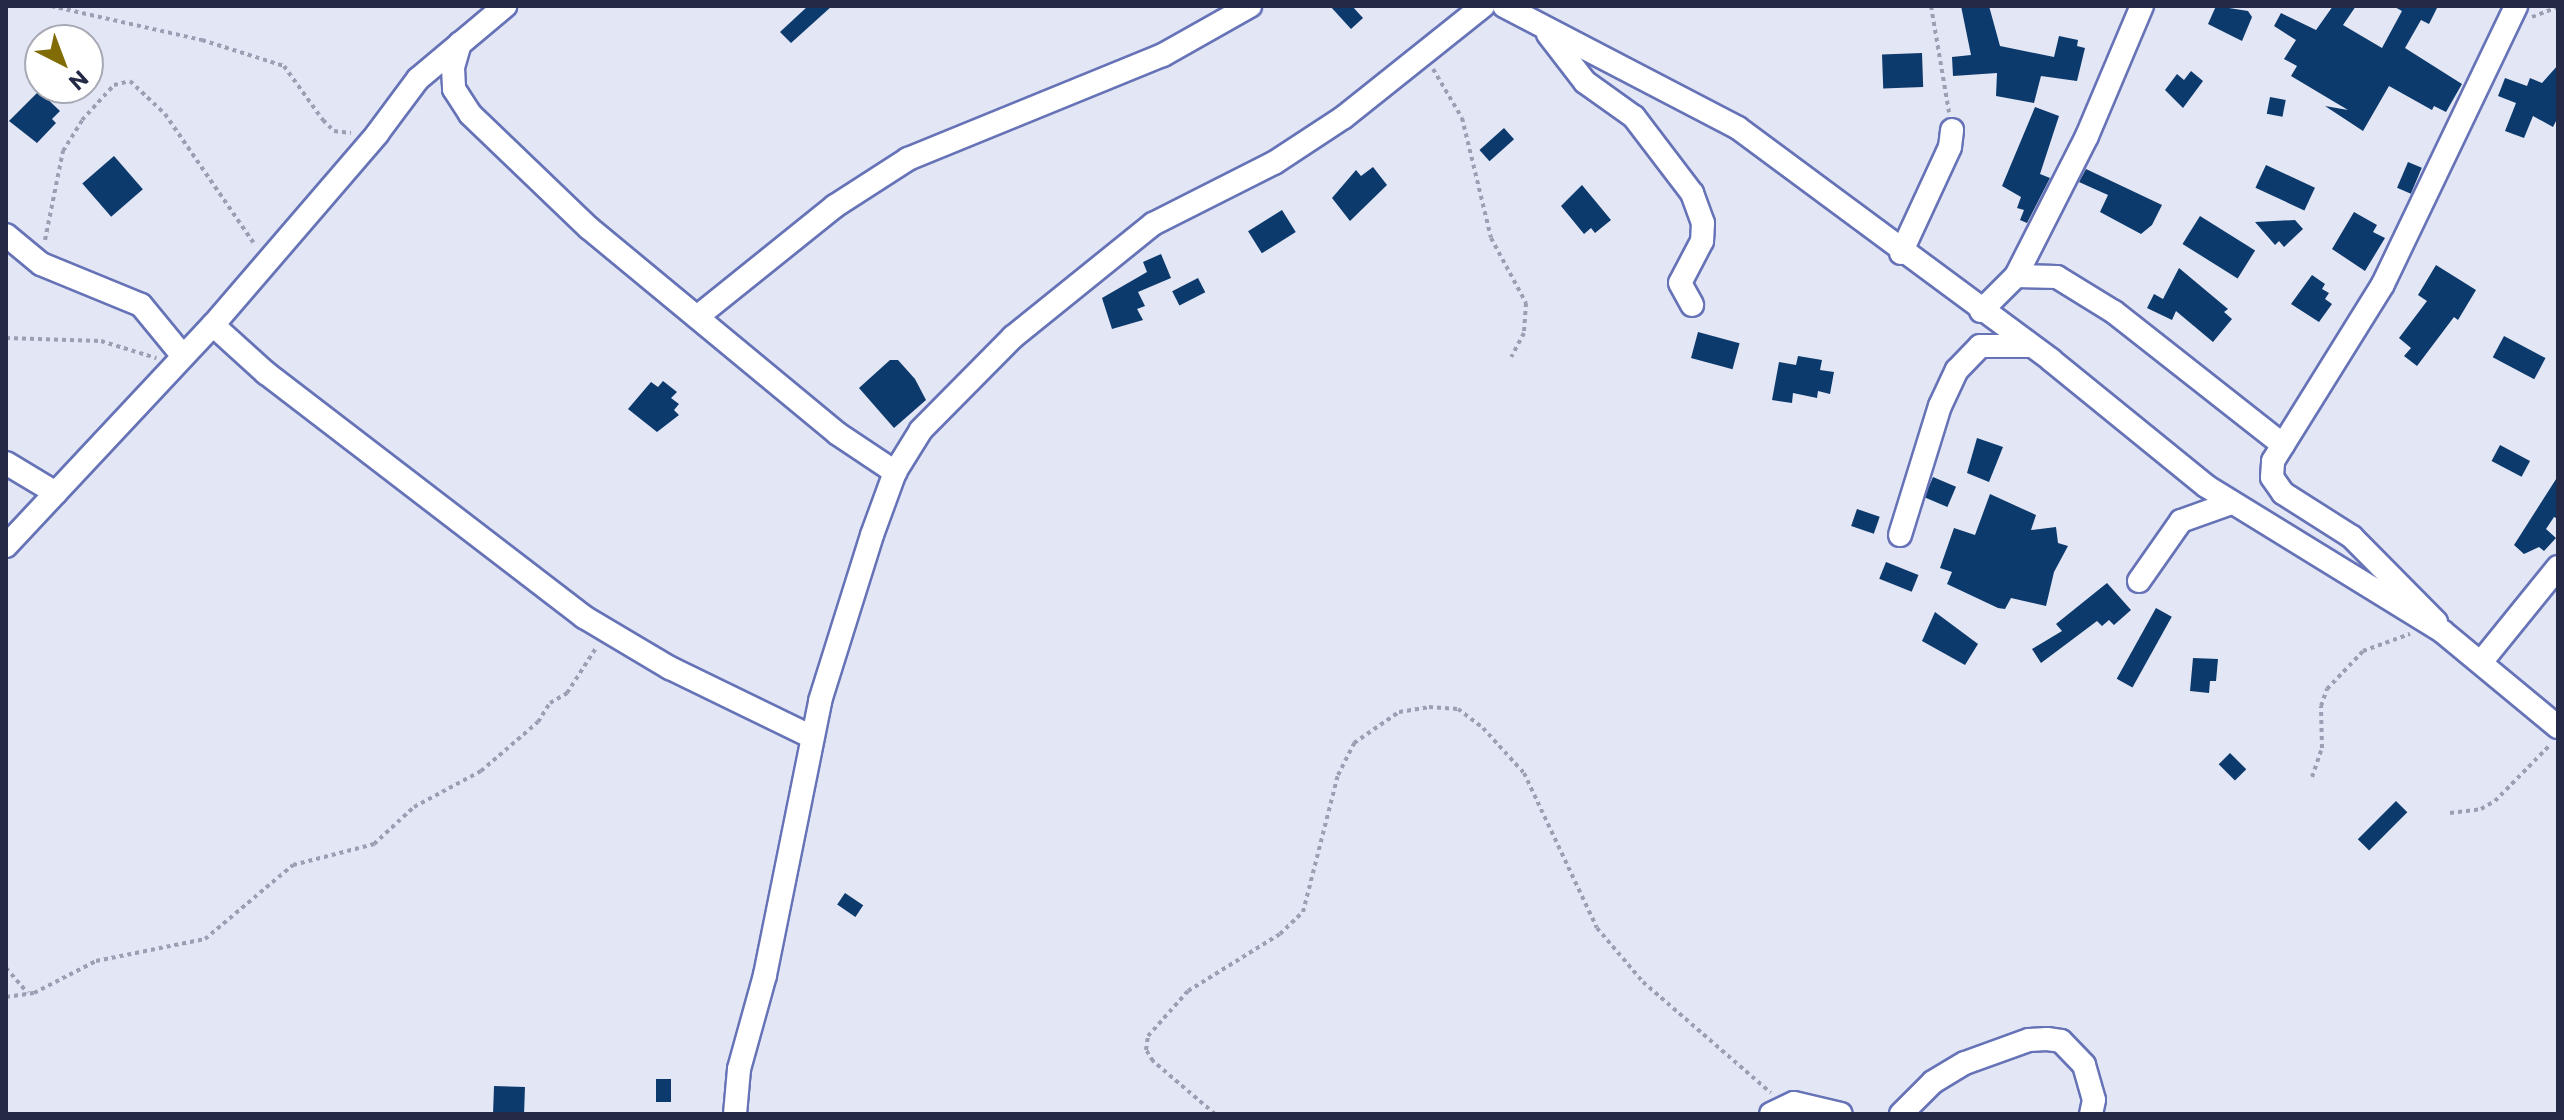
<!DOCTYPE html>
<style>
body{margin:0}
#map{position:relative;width:2564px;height:1120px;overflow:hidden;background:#e2e6f5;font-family:Commissioner,sans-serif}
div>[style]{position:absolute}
.building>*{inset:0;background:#0d3a6d;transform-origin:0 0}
.path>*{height:4px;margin-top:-2px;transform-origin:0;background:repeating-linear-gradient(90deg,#9a9fb3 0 4px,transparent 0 8px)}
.roads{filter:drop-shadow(2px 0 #6673b7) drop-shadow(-2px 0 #6673b7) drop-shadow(0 2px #6673b7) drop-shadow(0 -2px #6673b7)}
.minor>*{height:22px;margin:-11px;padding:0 11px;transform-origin:11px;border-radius:11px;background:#fff}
span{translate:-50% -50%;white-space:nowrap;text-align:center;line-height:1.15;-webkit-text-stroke:8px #fff;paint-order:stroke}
.frame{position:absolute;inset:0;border:8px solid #242946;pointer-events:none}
.north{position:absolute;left:24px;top:24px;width:80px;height:80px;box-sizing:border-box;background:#fff;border:2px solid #a7a9b5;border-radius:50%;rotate:138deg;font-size:22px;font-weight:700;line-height:32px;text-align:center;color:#242946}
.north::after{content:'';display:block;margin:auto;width:28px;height:36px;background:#816c06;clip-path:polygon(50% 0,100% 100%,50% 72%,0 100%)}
</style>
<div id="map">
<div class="building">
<i style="clip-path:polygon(808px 6px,832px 6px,791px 43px,780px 32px)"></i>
<i style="clip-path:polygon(1330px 6px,1352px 6px,1363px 18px,1351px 29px)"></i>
<i style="clip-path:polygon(1961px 6px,1989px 6px,2000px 46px,2054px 57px,2059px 36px,2078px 40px,2077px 46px,2085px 48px,2077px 81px,2041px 76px,2034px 103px,1996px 96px,1997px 73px,1953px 76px,1952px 57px,1971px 55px)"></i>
<i style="clip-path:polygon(2216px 6px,2248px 11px,2252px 17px,2242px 41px,2208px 24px)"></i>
<i style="clip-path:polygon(2333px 6px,2356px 6px,2343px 25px,2382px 48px,2402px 11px,2393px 6px,2438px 6px,2429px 24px,2421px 20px,2405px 48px,2462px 84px,2446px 112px,2434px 106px,2432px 110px,2389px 86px,2363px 131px,2325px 106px,2348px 110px,2291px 76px,2297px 66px,2284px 59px,2296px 40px,2274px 26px,2281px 13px,2316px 30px)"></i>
<i style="left:1922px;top:53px;width:34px;height:40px;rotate:88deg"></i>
<i style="clip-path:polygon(2558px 65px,2558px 117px,2553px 127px,2533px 116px,2524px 138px,2505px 131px,2516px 103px,2498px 96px,2505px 78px,2527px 86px,2530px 78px,2542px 83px)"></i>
<i style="clip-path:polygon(2191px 71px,2203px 81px,2183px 108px,2165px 90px,2177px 74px,2184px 80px)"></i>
<i style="clip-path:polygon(39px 91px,60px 111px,52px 119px,56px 123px,37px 143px,9px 121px)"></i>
<i style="left:2270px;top:97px;width:16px;height:17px;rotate:11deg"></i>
<i style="clip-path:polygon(2035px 107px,2059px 116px,2040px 174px,2050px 178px,2027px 223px,2020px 220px,2024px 210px,2017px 208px,2021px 197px,2002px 186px)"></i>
<i style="left:1504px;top:128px;width:15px;height:33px;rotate:48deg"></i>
<i style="left:114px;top:156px;width:44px;height:42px;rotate:49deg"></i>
<i style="left:2408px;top:162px;width:15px;height:28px;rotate:23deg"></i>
<i style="left:2266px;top:165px;width:54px;height:25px;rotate:25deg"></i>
<i style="clip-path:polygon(1373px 167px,1387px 185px,1350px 221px,1332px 198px,1356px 170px,1361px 176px)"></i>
<i style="clip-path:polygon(2086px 169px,2162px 205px,2152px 225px,2141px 234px,2100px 212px,2108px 195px,2079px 182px)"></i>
<i style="clip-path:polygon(1582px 185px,1611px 220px,1595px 233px,1591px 228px,1584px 234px,1561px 206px)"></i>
<i style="left:1282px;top:210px;width:26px;height:40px;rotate:58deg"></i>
<i style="clip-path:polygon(2354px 212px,2377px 225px,2373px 232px,2385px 238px,2365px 271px,2332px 249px)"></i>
<i style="left:2200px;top:216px;width:65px;height:33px;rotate:32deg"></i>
<i style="clip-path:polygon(2295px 220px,2303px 229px,2284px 247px,2279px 241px,2275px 245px,2255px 222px)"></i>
<i style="clip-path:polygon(1161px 254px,1171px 278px,1138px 292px,1145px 306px,1137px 309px,1143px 320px,1112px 329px,1102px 298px,1147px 272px,1143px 262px)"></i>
<i style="clip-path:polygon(2436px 265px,2476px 290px,2458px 320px,2454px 317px,2417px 366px,2404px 356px,2411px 348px,2399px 338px,2427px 301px,2418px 295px)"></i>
<i style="clip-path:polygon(2179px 268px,2228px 309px,2224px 312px,2232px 319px,2213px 342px,2176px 311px,2172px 320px,2147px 308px,2154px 294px,2163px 299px)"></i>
<i style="clip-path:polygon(2312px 275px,2325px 284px,2322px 289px,2329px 293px,2325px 299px,2332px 304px,2319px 322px,2291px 304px)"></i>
<i style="left:1198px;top:278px;width:16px;height:29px;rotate:63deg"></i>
<i style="left:1698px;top:332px;width:43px;height:27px;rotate:15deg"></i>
<i style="left:2504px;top:336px;width:47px;height:24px;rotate:28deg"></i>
<i style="clip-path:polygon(1798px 356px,1822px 360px,1820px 370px,1834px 372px,1830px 394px,1818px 391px,1817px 398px,1793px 393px,1792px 403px,1772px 400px,1779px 362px,1796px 365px)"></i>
<i style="clip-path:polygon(890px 360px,898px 360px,915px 379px,926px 400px,894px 428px,859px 388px)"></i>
<i style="clip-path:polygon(663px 381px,677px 392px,671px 398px,679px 404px,674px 410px,679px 415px,657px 432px,628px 409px,651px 382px,658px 387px)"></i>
<i style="clip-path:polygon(1977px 438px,2003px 447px,1989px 482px,1967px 473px)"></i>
<i style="left:2500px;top:445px;width:34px;height:18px;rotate:28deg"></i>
<i style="clip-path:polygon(2558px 476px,2558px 519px,2554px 517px,2546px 529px,2556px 538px,2544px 551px,2539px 547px,2524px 554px,2514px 545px)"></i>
<i style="left:1933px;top:477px;width:25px;height:22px;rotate:23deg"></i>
<i style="clip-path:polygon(1990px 494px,2036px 515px,2031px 530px,2056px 527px,2058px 543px,2068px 546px,2054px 572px,2046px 606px,2011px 598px,2005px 609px,1998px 608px,1947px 584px,1952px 572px,1940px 568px,1954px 528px,1975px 535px)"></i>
<i style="left:1857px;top:509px;width:24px;height:18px;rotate:19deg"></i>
<i style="left:1886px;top:562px;width:35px;height:18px;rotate:22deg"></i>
<i style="clip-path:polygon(2107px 583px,2131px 610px,2114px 625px,2109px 620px,2102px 626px,2097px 621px,2041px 663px,2032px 649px,2062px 631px,2056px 624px)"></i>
<i style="left:2156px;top:608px;width:18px;height:81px;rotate:29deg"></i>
<i style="clip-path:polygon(1935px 612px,1978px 644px,1965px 665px,1922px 641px)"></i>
<i style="clip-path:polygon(2193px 658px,2218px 659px,2216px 681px,2210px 681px,2209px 693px,2190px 691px)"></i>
<i style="left:2230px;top:753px;width:23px;height:16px;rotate:45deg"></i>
<i style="left:2396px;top:801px;width:16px;height:54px;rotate:45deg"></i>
<i style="left:845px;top:893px;width:22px;height:14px;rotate:34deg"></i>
<i style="left:656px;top:1079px;width:15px;height:23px"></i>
<i style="left:494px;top:1086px;width:31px;height:28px;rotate:2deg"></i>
</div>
<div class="path">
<i style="left:51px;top:6px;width:155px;rotate:12.7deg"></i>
<i style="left:202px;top:40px;width:86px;rotate:17.6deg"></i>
<i style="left:284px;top:66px;width:67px;rotate:54.2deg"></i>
<i style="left:323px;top:120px;width:16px;rotate:45deg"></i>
<i style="left:334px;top:131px;width:17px;rotate:7deg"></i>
<i style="left:1931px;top:6px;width:108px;rotate:80.4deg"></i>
<i style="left:2532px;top:17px;width:28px;rotate:-21deg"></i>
<i style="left:1433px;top:69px;width:57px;rotate:59.4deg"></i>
<i style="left:1462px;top:118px;width:123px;rotate:76.4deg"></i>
<i style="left:1491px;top:238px;width:74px;rotate:61.7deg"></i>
<i style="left:1526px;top:303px;width:30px;rotate:94deg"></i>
<i style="left:1524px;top:333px;width:27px;rotate:118deg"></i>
<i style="left:45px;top:240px;width:91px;rotate:-78.6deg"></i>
<i style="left:63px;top:151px;width:36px;rotate:-58deg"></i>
<i style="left:82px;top:120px;width:47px;rotate:-47.6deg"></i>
<i style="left:114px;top:85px;width:16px;rotate:-14deg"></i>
<i style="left:130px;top:81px;width:48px;rotate:43.3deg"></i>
<i style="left:165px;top:114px;width:159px;rotate:55.5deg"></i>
<i style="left:6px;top:338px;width:95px;rotate:1.8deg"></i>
<i style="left:101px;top:341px;width:58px;rotate:17.2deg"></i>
<i style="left:2312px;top:777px;width:31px;rotate:-71deg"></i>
<i style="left:2322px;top:748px;width:42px;rotate:-91.4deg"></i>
<i style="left:2321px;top:706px;width:18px;rotate:-71deg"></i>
<i style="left:2327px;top:689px;width:52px;rotate:-46.5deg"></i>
<i style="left:2363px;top:651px;width:50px;rotate:-19.9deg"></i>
<i style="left:2450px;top:813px;width:31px;rotate:-7deg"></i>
<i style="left:2481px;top:809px;width:16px;rotate:-30deg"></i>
<i style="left:2495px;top:801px;width:78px;rotate:-45.5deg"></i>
<i style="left:6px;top:968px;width:33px;rotate:49deg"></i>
<i style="left:6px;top:997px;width:28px;rotate:-8deg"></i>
<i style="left:34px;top:993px;width:70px;rotate:-27.3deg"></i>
<i style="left:96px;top:961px;width:111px;rotate:-11.4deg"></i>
<i style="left:205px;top:939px;width:115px;rotate:-40.1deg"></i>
<i style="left:293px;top:865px;width:84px;rotate:-14.5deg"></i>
<i style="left:374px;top:844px;width:54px;rotate:-42.8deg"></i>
<i style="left:414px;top:807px;width:76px;rotate:-28.2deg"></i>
<i style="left:481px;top:771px;width:75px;rotate:-40.7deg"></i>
<i style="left:538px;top:722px;width:22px;rotate:-58deg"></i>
<i style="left:550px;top:703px;width:20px;rotate:-30deg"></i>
<i style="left:567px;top:693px;width:54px;rotate:-57.2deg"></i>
<i style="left:1215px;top:1114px;width:82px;rotate:-139.5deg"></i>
<i style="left:1153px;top:1061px;width:13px;rotate:-122deg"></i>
<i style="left:1146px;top:1050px;width:14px;rotate:-82deg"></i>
<i style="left:1148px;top:1036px;width:60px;rotate:-48.4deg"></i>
<i style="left:1188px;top:991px;width:108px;rotate:-31.8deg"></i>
<i style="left:1280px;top:934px;width:32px;rotate:-44deg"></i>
<i style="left:1303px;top:912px;width:141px;rotate:-75.7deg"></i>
<i style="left:1338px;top:775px;width:36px;rotate:-63deg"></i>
<i style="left:1354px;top:743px;width:55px;rotate:-34.6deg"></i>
<i style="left:1399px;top:712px;width:30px;rotate:-9deg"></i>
<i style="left:1429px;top:707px;width:29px;rotate:4deg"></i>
<i style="left:1458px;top:709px;width:31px;rotate:37deg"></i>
<i style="left:1483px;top:728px;width:61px;rotate:47.7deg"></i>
<i style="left:1524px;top:773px;width:171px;rotate:64.8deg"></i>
<i style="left:1597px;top:928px;width:71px;rotate:49.6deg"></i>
<i style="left:1643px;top:982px;width:169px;rotate:40.9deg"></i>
</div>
<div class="roads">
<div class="minor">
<i style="left:1504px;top:6px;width:264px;rotate:27.5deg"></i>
<i style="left:1738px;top:128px;width:390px;rotate:36.5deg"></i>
<i style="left:2051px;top:360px;width:200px;rotate:39.1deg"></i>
<i style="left:2206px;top:486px;width:278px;rotate:31.6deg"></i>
<i style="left:2443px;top:632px;width:149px;rotate:39.6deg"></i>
<i style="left:1548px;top:34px;width:61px;rotate:52.4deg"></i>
<i style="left:1585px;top:82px;width:60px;rotate:35.5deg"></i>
<i style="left:1634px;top:117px;width:96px;rotate:52.7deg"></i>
<i style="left:1692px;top:193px;width:32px;rotate:70deg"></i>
<i style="left:1703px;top:223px;width:18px;rotate:93deg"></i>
<i style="left:1702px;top:241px;width:47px;rotate:117.6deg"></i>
<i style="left:1680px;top:283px;width:25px;rotate:61deg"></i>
<i style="left:460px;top:43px;width:26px;rotate:106deg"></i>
<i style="left:453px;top:68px;width:21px;rotate:87deg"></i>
<i style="left:454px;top:89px;width:30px;rotate:57deg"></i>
<i style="left:470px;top:114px;width:165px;rotate:43.8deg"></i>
<i style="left:589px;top:228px;width:323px;rotate:39.6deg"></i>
<i style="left:838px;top:434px;width:69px;rotate:33.7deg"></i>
<i style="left:6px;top:235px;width:45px;rotate:39.6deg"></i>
<i style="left:41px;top:264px;width:108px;rotate:22.3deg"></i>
<i style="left:141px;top:305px;width:65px;rotate:50.6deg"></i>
<i style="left:1901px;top:253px;width:117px;rotate:-65.2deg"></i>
<i style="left:1950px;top:147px;width:17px;rotate:-83deg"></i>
<i style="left:2016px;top:276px;width:157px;rotate:-63.1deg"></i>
<i style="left:2087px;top:136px;width:141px;rotate:-67.1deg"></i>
<i style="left:1981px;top:311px;width:49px;rotate:-45deg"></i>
<i style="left:2016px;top:276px;width:41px;rotate:1.4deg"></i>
<i style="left:2057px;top:277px;width:67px;rotate:31.6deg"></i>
<i style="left:2114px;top:312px;width:215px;rotate:38.2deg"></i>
<i style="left:697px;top:317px;width:177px;rotate:-38.8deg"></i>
<i style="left:835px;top:206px;width:87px;rotate:-32.8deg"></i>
<i style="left:908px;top:159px;width:275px;rotate:-22.2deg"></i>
<i style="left:1163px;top:55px;width:100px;rotate:-29.4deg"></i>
<i style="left:213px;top:325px;width:72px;rotate:42.2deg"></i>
<i style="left:266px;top:373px;width:401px;rotate:37.5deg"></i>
<i style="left:584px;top:617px;width:100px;rotate:30.7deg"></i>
<i style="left:670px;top:668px;width:158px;rotate:25.9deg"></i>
<i style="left:6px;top:463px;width:58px;rotate:31deg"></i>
<i style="left:1900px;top:535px;width:135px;rotate:-72.8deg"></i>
<i style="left:1940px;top:406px;width:40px;rotate:-65deg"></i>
<i style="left:1957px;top:370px;width:33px;rotate:-46deg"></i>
<i style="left:1980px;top:346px;width:51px"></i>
<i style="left:6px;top:546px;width:303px;rotate:-46.9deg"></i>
<i style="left:213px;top:325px;width:252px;rotate:-49.3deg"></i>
<i style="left:377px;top:134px;width:69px;rotate:-53.3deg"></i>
<i style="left:418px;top:79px;width:114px;rotate:-40deg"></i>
<i style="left:2139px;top:581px;width:73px;rotate:-55deg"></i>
<i style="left:2181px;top:521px;width:53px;rotate:-19.8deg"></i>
<i style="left:2436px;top:622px;width:120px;rotate:-134.7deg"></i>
<i style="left:2352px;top:537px;width:82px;rotate:-147.5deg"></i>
<i style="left:2283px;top:493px;width:19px;rotate:-125deg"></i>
<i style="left:2272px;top:477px;width:16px;rotate:-86deg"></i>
<i style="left:2273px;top:461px;width:208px;rotate:-58.1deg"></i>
<i style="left:2383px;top:284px;width:308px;rotate:-64.4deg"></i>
<i style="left:2482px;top:661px;width:121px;rotate:-51deg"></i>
<i style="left:735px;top:1114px;width:45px;rotate:-84.9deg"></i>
<i style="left:739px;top:1069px;width:98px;rotate:-74.5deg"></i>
<i style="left:765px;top:975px;width:279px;rotate:-78.6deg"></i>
<i style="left:820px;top:701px;width:174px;rotate:-72.6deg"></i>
<i style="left:872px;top:535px;width:67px;rotate:-69.9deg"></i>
<i style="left:895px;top:472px;width:49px;rotate:-58.2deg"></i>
<i style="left:921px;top:430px;width:131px;rotate:-45.3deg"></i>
<i style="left:1013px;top:337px;width:180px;rotate:-38.9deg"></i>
<i style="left:1153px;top:224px;width:136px;rotate:-26.8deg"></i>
<i style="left:1274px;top:163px;width:84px;rotate:-33.3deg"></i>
<i style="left:1344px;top:117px;width:178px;rotate:-38.6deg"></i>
<i style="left:1771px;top:1114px;width:25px;rotate:-26deg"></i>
<i style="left:1794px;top:1103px;width:48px;rotate:13.2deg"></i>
<i style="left:1901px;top:1114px;width:45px;rotate:-45deg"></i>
<i style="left:1933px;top:1082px;width:37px;rotate:-31deg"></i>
<i style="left:1965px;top:1063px;width:68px;rotate:-19.8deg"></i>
<i style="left:2029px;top:1040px;width:18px;rotate:-3deg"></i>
<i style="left:2047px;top:1039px;width:14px;rotate:8deg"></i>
<i style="left:2061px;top:1041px;width:33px;rotate:46deg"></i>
<i style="left:2084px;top:1065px;width:36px;rotate:74deg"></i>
<i style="left:2094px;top:1100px;width:14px;rotate:102deg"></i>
</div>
</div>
<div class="frame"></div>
<div class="north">N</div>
</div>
